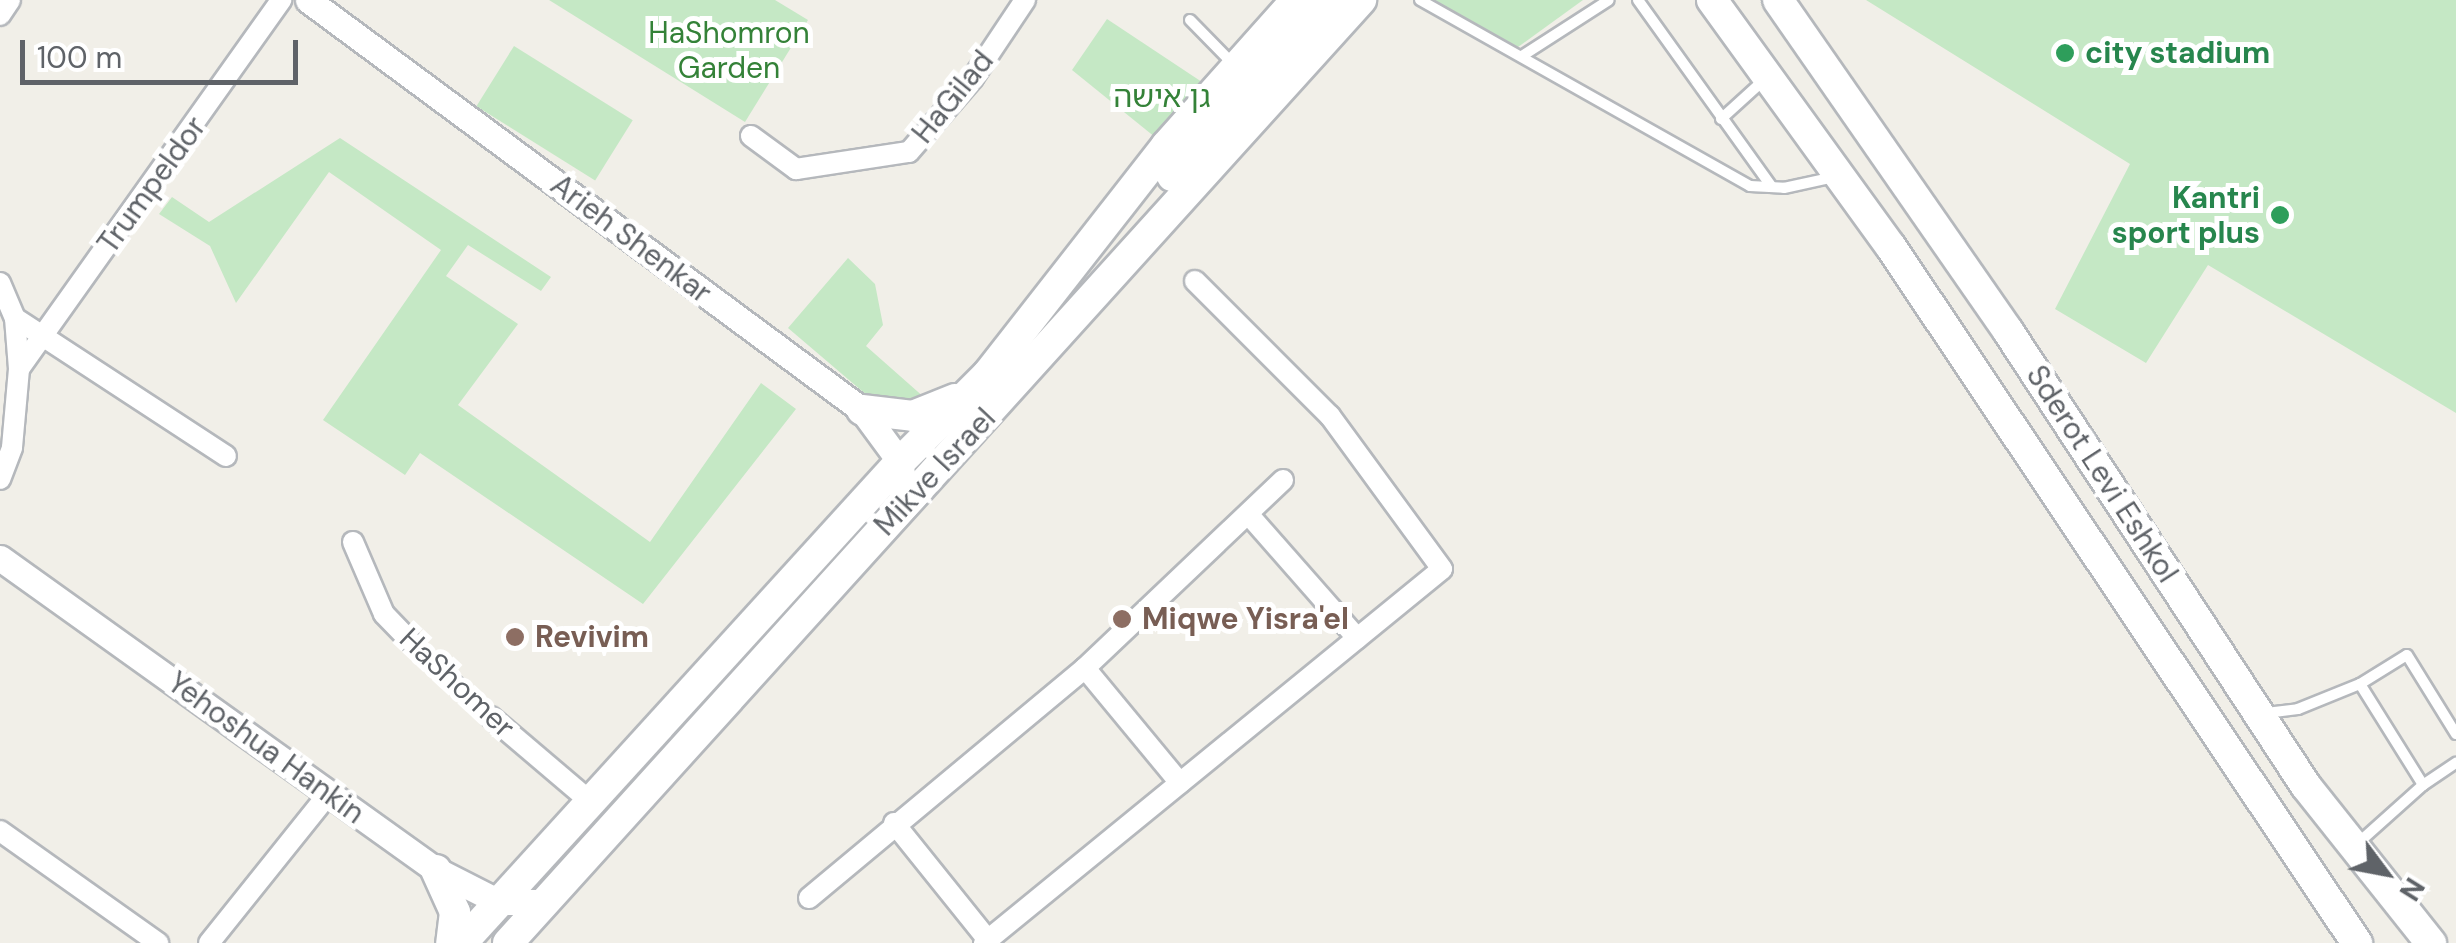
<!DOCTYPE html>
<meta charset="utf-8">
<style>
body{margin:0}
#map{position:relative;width:2456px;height:943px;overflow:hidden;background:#f1efe8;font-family:"DM Sans","Noto Sans Hebrew",sans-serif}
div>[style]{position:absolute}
.green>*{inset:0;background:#c5e8c5;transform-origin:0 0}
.roads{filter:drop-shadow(2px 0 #b5b8bc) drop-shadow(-2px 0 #b5b8bc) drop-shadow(0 2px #b5b8bc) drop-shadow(0 -2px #b5b8bc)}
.service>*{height:10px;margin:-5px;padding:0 5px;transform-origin:5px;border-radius:5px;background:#fff}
.pedestrian>*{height:15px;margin:-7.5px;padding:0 7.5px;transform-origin:7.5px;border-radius:7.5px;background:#fff}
.minor>*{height:20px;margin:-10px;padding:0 10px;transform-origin:10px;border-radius:10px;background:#fff}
.tertiary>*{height:25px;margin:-12.5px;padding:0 12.5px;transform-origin:12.5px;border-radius:12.5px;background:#fff}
.secondary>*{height:30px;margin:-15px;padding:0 15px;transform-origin:15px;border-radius:15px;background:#fff}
.dots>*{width:28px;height:28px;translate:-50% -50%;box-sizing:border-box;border:5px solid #fff;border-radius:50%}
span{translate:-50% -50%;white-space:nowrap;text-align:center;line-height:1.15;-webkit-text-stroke:10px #fff;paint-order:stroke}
.park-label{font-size:30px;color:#348238}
.leisure-label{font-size:30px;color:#27864d;font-weight:700}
.left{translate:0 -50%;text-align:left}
.right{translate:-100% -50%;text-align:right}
.street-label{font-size:30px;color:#5f6368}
.education-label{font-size:30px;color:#785e54;font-weight:700}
.north{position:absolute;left:2336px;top:823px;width:100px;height:100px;-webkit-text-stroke:8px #fff;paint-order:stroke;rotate:122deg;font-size:28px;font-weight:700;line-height:40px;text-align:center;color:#5f6368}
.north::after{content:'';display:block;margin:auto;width:35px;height:45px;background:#5f6368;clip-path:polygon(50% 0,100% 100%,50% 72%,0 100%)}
.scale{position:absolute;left:20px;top:40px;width:278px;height:45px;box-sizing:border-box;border:5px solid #5f6368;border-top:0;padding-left:12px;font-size:30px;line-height:35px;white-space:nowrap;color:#5f6368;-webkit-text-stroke:8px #fff;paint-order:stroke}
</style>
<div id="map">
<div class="green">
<i style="clip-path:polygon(549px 0,775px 0,808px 20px,745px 122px)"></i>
<i style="clip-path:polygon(1432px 0,1583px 0,1518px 47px)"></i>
<i style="clip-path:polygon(1866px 0,2456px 0,2456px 413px,2208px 265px,2146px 363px,2055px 309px,2130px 164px)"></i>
<i style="clip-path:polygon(1107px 19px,1214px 90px,1166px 146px,1072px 70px)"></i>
<i style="left:514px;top:46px;width:140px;height:71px;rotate:32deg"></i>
<i style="clip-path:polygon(340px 138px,551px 277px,541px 291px,468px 245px,446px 276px,518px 324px,458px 405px,650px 542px,761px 383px,796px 409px,643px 604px,420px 453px,405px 475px,323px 420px,441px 250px,329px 172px,236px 303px,210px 246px,159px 214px,172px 197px,209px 222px)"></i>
<i style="clip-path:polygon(848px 258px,875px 284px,883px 325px,866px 346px,926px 399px,893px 405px,869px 397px,788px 328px)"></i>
</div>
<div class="roads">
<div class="service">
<i style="left:1420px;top:0;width:379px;rotate:29.4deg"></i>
<i style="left:1750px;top:186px;width:34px;rotate:3deg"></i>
<i style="left:1784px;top:188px;width:51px;rotate:-12.4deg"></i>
<i style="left:1638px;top:0;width:230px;rotate:54.4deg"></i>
<i style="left:1190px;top:20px;width:64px;rotate:45.6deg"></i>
<i style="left:1522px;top:56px;width:103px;rotate:-32.8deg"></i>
<i style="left:1721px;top:119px;width:61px;rotate:-42.3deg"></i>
<i style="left:2360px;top:684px;width:55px;rotate:-31.7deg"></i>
<i style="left:2407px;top:655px;width:93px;rotate:58.2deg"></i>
<i style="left:2266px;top:713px;width:32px;rotate:-7deg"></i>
<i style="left:2298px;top:709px;width:67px;rotate:-22deg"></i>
<i style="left:2360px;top:684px;width:119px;rotate:58deg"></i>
<i style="left:2423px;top:785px;width:90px;rotate:138.2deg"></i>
<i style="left:2423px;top:785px;width:40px;rotate:-34deg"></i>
</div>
<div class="pedestrian">
<i style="left:410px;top:641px;width:111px;rotate:43.2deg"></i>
</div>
<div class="minor">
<i style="left:0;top:15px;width:18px;rotate:-56deg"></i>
<i style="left:751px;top:136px;width:56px;rotate:36.3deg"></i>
<i style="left:796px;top:169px;width:114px;rotate:-8.6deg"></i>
<i style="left:909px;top:152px;width:98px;rotate:-49.1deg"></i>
<i style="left:973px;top:78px;width:94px;rotate:-56.3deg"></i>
<i style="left:0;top:283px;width:38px;rotate:67deg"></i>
<i style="left:15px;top:318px;width:51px;rotate:85.5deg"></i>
<i style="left:19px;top:369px;width:79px;rotate:95.1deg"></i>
<i style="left:12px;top:448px;width:33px;rotate:111deg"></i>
<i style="left:15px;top:318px;width:252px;rotate:33.2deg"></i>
<i style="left:19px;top:369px;width:453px;rotate:-54.6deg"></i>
<i style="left:1249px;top:515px;width:164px;rotate:48.7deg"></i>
<i style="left:353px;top:542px;width:78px;rotate:66.7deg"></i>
<i style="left:384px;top:614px;width:37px;rotate:46deg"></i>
<i style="left:1085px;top:668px;width:149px;rotate:50.4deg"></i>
<i style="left:491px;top:717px;width:131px;rotate:40.4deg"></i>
<i style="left:894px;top:823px;width:150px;rotate:51.2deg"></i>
<i style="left:0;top:831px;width:194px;rotate:35.3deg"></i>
<i style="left:809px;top:898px;width:359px;rotate:-39.8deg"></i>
<i style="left:1085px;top:668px;width:273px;rotate:-43.5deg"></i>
<i style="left:209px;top:943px;width:193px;rotate:-51.3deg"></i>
<i style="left:984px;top:943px;width:591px;rotate:-39.23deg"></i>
<i style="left:1442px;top:569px;width:190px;rotate:-126.2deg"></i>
<i style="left:1330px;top:416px;width:191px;rotate:-135deg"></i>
</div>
<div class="tertiary">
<i style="left:308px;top:0;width:689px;rotate:36.5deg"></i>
<i style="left:862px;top:410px;width:64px;rotate:53.8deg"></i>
<i style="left:900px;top:462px;width:23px;rotate:80deg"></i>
<i style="left:904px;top:485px;width:25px;rotate:101deg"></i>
<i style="left:0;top:558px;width:536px;rotate:35.59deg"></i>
<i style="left:436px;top:870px;width:71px;rotate:26.9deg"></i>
<i style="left:499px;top:902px;width:47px"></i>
</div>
<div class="secondary">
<i style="left:1712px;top:0;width:305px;rotate:54.1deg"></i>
<i style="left:1891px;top:247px;width:838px;rotate:56.2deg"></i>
<i style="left:1778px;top:0;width:403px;rotate:55.2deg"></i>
<i style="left:2008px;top:331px;width:544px;rotate:56.78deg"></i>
<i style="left:2306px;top:786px;width:201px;rotate:51.5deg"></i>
<i style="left:1172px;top:176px;width:236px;rotate:-48.3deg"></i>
<i style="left:862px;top:410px;width:51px;rotate:6.7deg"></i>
<i style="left:913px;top:416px;width:45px;rotate:-22deg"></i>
<i style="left:436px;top:870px;width:46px;rotate:65.7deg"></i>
<i style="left:455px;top:912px;width:31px;rotate:97deg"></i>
<i style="left:462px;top:943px;width:651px;rotate:-47.68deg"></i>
<i style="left:900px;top:462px;width:124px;rotate:-45deg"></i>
<i style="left:988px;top:374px;width:289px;rotate:-52deg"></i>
<i style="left:1166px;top:146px;width:195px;rotate:-48.3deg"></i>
<i style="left:508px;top:943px;width:1272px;rotate:-47.87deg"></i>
</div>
</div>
<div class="dots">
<i style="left:2065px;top:53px;background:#2e9e5b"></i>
<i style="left:2280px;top:215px;background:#2e9e5b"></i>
<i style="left:1122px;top:619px;background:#8d6e63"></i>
<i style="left:515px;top:637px;background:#8d6e63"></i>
</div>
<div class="park-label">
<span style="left:729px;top:50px">HaShomron<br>Garden</span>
<span style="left:1162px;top:97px">גן אישה</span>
</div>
<div class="leisure-label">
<span class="left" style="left:2085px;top:53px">city stadium</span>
<span class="right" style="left:2260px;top:215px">Kantri<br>sport plus</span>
</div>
<div class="street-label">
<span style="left:953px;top:97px;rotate:-51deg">HaGilad</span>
<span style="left:152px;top:185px;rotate:-54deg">Trumpeldor</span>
<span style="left:631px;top:239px;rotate:37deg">Arieh Shenkar</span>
<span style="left:935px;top:472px;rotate:-47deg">Mikve Israel</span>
<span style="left:2102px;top:474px;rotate:57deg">Sderot Levi Eshkol</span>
<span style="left:457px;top:683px;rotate:43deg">HaShomer</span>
<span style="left:266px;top:748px;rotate:36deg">Yehoshua Hankin</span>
</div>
<div class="education-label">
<span class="left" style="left:1142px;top:619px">Miqwe Yisra'el</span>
<span class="left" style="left:535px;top:637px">Revivim</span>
</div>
<div class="north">N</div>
<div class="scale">100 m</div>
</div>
